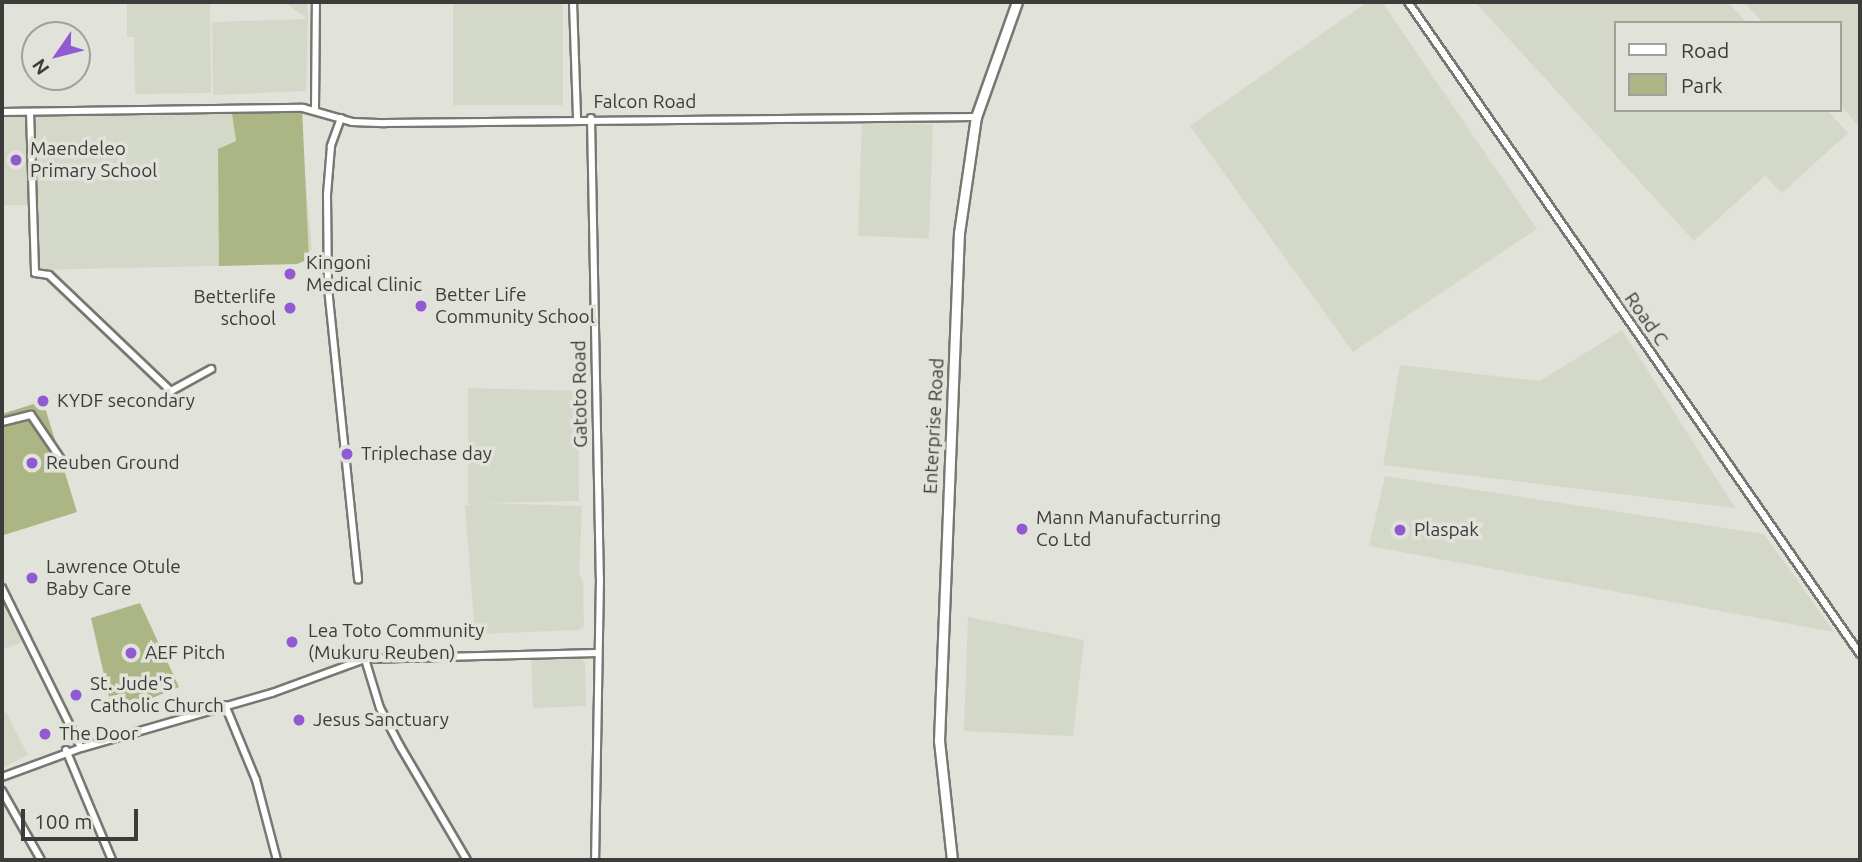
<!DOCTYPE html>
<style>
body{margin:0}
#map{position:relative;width:1862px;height:862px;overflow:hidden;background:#e1e3da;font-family:Ubuntu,sans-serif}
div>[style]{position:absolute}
.built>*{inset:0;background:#d4d8c8;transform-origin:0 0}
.green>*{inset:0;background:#abb684}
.roads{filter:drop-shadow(2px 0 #767871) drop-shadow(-2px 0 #767871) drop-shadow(0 2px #767871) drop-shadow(0 -2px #767871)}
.minor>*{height:6px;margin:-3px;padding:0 3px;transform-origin:3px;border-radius:3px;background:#fff}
.secondary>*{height:9px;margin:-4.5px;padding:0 4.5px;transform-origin:4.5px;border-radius:4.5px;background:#fff}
.dots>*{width:19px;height:19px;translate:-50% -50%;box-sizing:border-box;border:4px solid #e1e3da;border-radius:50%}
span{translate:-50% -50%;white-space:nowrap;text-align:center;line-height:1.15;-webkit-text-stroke:7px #e1e3da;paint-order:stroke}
.street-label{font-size:19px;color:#3c3d3a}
.poi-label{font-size:19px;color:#3c3d3a}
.left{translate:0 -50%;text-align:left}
.right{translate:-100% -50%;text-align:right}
.frame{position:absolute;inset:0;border:4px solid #3c3d3a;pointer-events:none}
.legend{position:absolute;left:1614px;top:21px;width:228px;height:91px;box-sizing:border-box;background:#e1e3da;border:2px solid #9fa19a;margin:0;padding:9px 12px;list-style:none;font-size:21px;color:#3c3d3a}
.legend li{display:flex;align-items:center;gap:14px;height:35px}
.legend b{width:35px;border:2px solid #9fa19a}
.north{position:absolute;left:21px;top:21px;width:70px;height:70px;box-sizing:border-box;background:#e1e3da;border:2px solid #9fa19a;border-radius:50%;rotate:235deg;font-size:19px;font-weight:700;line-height:28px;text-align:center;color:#3c3d3a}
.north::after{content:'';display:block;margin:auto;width:24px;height:32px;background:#925ad2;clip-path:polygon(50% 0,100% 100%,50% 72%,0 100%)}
.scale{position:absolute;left:21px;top:809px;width:117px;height:32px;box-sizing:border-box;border:4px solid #3c3d3a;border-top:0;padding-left:9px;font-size:21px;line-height:24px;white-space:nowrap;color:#3c3d3a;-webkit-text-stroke:5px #e1e3da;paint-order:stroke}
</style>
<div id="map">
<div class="built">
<i style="clip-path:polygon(127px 2px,210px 2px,211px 93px,135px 94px,134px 37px,127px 37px)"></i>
<i style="clip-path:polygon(285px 2px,307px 2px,308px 19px,306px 91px,213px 95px,212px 22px,307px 19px)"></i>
<i style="left:453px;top:2px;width:110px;height:103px"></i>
<i style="clip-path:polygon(1367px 2px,1382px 2px,1537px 229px,1353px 352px,1190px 126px)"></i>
<i style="clip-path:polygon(1475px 2px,1728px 2px,1747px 23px,1615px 23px,1615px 110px,1827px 110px,1848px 133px,1782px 193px,1765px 176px,1694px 241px)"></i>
<i style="clip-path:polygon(1744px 2px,1860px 2px,1860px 127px,1839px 104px,1839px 23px,1763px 23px)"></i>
<i style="clip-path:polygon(299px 112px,312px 249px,297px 264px,33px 270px,30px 115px)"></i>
<i style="left:29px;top:115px;width:90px;height:27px;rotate:89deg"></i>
<i style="left:862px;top:122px;width:71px;height:114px;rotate:2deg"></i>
<i style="clip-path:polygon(1622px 330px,1735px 508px,1383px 465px,1400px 365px,1540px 381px)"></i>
<i style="clip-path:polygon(468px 388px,578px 391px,579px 501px,485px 503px,582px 506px,579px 575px,583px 580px,584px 626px,579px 630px,475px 634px,465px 506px,473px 504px,468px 503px)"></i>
<i style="clip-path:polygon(1385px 476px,1764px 534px,1834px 632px,1369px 546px)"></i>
<i style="clip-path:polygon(2px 598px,25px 641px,2px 650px)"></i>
<i style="clip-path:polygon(968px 617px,1084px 640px,1073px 736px,964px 731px)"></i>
<i style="clip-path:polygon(577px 654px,585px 663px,586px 706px,533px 708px,531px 655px)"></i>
<i style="clip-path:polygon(6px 712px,28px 755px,2px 768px,2px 714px)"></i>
</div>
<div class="green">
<i style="clip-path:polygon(302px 108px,309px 259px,297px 264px,219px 266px,218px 149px,236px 141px,232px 113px)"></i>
<i style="clip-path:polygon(43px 401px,77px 512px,4px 535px,2px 414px)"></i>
<i style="clip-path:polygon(140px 603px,179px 687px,113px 714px,91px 618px)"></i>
</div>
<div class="roads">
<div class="minor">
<i style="left:573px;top:2px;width:117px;rotate:88deg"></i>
<i style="left:1408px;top:2px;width:793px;rotate:55.27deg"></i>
<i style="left:315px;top:110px;width:108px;rotate:-89.5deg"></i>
<i style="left:2px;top:112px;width:301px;rotate:-0.8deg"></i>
<i style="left:303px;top:108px;width:51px;rotate:15.9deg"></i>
<i style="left:352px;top:122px;width:33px;rotate:2deg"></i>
<i style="left:385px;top:123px;width:591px;rotate:-0.58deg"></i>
<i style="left:30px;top:112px;width:161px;rotate:88.2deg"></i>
<i style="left:35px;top:273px;width:14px;rotate:8deg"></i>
<i style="left:49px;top:275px;width:168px;rotate:43.6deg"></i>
<i style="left:171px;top:391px;width:46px;rotate:-28.8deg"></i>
<i style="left:341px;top:118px;width:30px;rotate:110deg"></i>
<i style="left:331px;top:146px;width:49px;rotate:94.7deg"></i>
<i style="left:327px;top:195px;width:93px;rotate:89.4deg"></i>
<i style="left:328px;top:288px;width:293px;rotate:84.1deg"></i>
<i style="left:591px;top:118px;width:460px;rotate:88.9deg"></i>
<i style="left:600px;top:578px;width:282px;rotate:91deg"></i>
<i style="left:2px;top:422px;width:30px;rotate:-14deg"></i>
<i style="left:31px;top:415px;width:60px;rotate:55.8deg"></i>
<i style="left:2px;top:588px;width:178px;rotate:63.7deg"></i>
<i style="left:81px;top:748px;width:199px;rotate:-16.1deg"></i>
<i style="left:272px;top:693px;width:99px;rotate:-20.1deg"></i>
<i style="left:365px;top:659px;width:232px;rotate:-1.5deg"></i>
<i style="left:365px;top:659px;width:51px;rotate:73deg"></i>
<i style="left:380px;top:708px;width:43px;rotate:62.2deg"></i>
<i style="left:400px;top:746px;width:132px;rotate:59.6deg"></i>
<i style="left:225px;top:705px;width:81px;rotate:67.5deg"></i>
<i style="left:256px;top:780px;width:83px;rotate:75.3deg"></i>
<i style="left:66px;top:750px;width:119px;rotate:67.3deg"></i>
<i style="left:2px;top:777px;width:84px;rotate:-20.2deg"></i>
<i style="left:2px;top:791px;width:79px;rotate:60.5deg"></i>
</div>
<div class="secondary">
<i style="left:952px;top:860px;width:120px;rotate:-96.2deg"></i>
<i style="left:939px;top:741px;width:508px;rotate:-87.75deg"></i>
<i style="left:959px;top:233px;width:117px;rotate:-81.7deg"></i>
<i style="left:976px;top:117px;width:122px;rotate:-70.4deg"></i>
</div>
</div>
<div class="dots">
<i style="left:16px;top:160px;background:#925ad2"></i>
<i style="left:290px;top:274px;background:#925ad2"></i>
<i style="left:421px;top:306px;background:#925ad2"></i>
<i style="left:290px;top:308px;background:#925ad2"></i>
<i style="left:43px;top:401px;background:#925ad2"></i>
<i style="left:347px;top:454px;background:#925ad2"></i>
<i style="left:32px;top:463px;background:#925ad2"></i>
<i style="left:1022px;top:529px;background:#925ad2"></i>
<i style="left:1400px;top:530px;background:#925ad2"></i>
<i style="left:32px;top:578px;background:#925ad2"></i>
<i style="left:292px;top:642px;background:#925ad2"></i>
<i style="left:131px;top:653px;background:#925ad2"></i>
<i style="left:76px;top:695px;background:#925ad2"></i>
<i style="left:299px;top:720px;background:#925ad2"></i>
<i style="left:45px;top:734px;background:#925ad2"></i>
</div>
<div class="street-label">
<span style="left:645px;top:102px">Falcon Road</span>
<span style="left:1646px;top:319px;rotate:55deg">Road C</span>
<span style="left:580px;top:394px;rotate:-91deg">Gatoto Road</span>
<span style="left:934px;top:426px;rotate:-87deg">Enterprise Road</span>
</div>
<div class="poi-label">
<span class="left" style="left:30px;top:160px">Maendeleo<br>Primary School</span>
<span class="left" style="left:306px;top:274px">Kingoni<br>Medical Clinic</span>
<span class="left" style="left:435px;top:306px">Better Life<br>Community School</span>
<span class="right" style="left:276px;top:308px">Betterlife<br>school</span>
<span class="left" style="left:57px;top:401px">KYDF secondary</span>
<span class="left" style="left:361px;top:454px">Triplechase day</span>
<span class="left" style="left:46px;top:463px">Reuben Ground</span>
<span class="left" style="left:1036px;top:529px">Mann Manufacturring<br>Co Ltd</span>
<span class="left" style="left:1414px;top:530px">Plaspak</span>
<span class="left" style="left:46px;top:578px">Lawrence Otule<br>Baby Care</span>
<span class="left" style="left:308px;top:642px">Lea Toto Community<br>(Mukuru Reuben)</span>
<span class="left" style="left:145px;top:653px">AEF Pitch</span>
<span class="left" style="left:90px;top:695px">St. Jude'S<br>Catholic Church</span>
<span class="left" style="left:313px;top:720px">Jesus Sanctuary</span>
<span class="left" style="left:59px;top:734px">The Door</span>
</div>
<div class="frame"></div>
<ul class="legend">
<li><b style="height:9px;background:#fff"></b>Road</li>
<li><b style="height:19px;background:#abb684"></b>Park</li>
</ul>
<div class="north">N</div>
<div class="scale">100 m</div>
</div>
